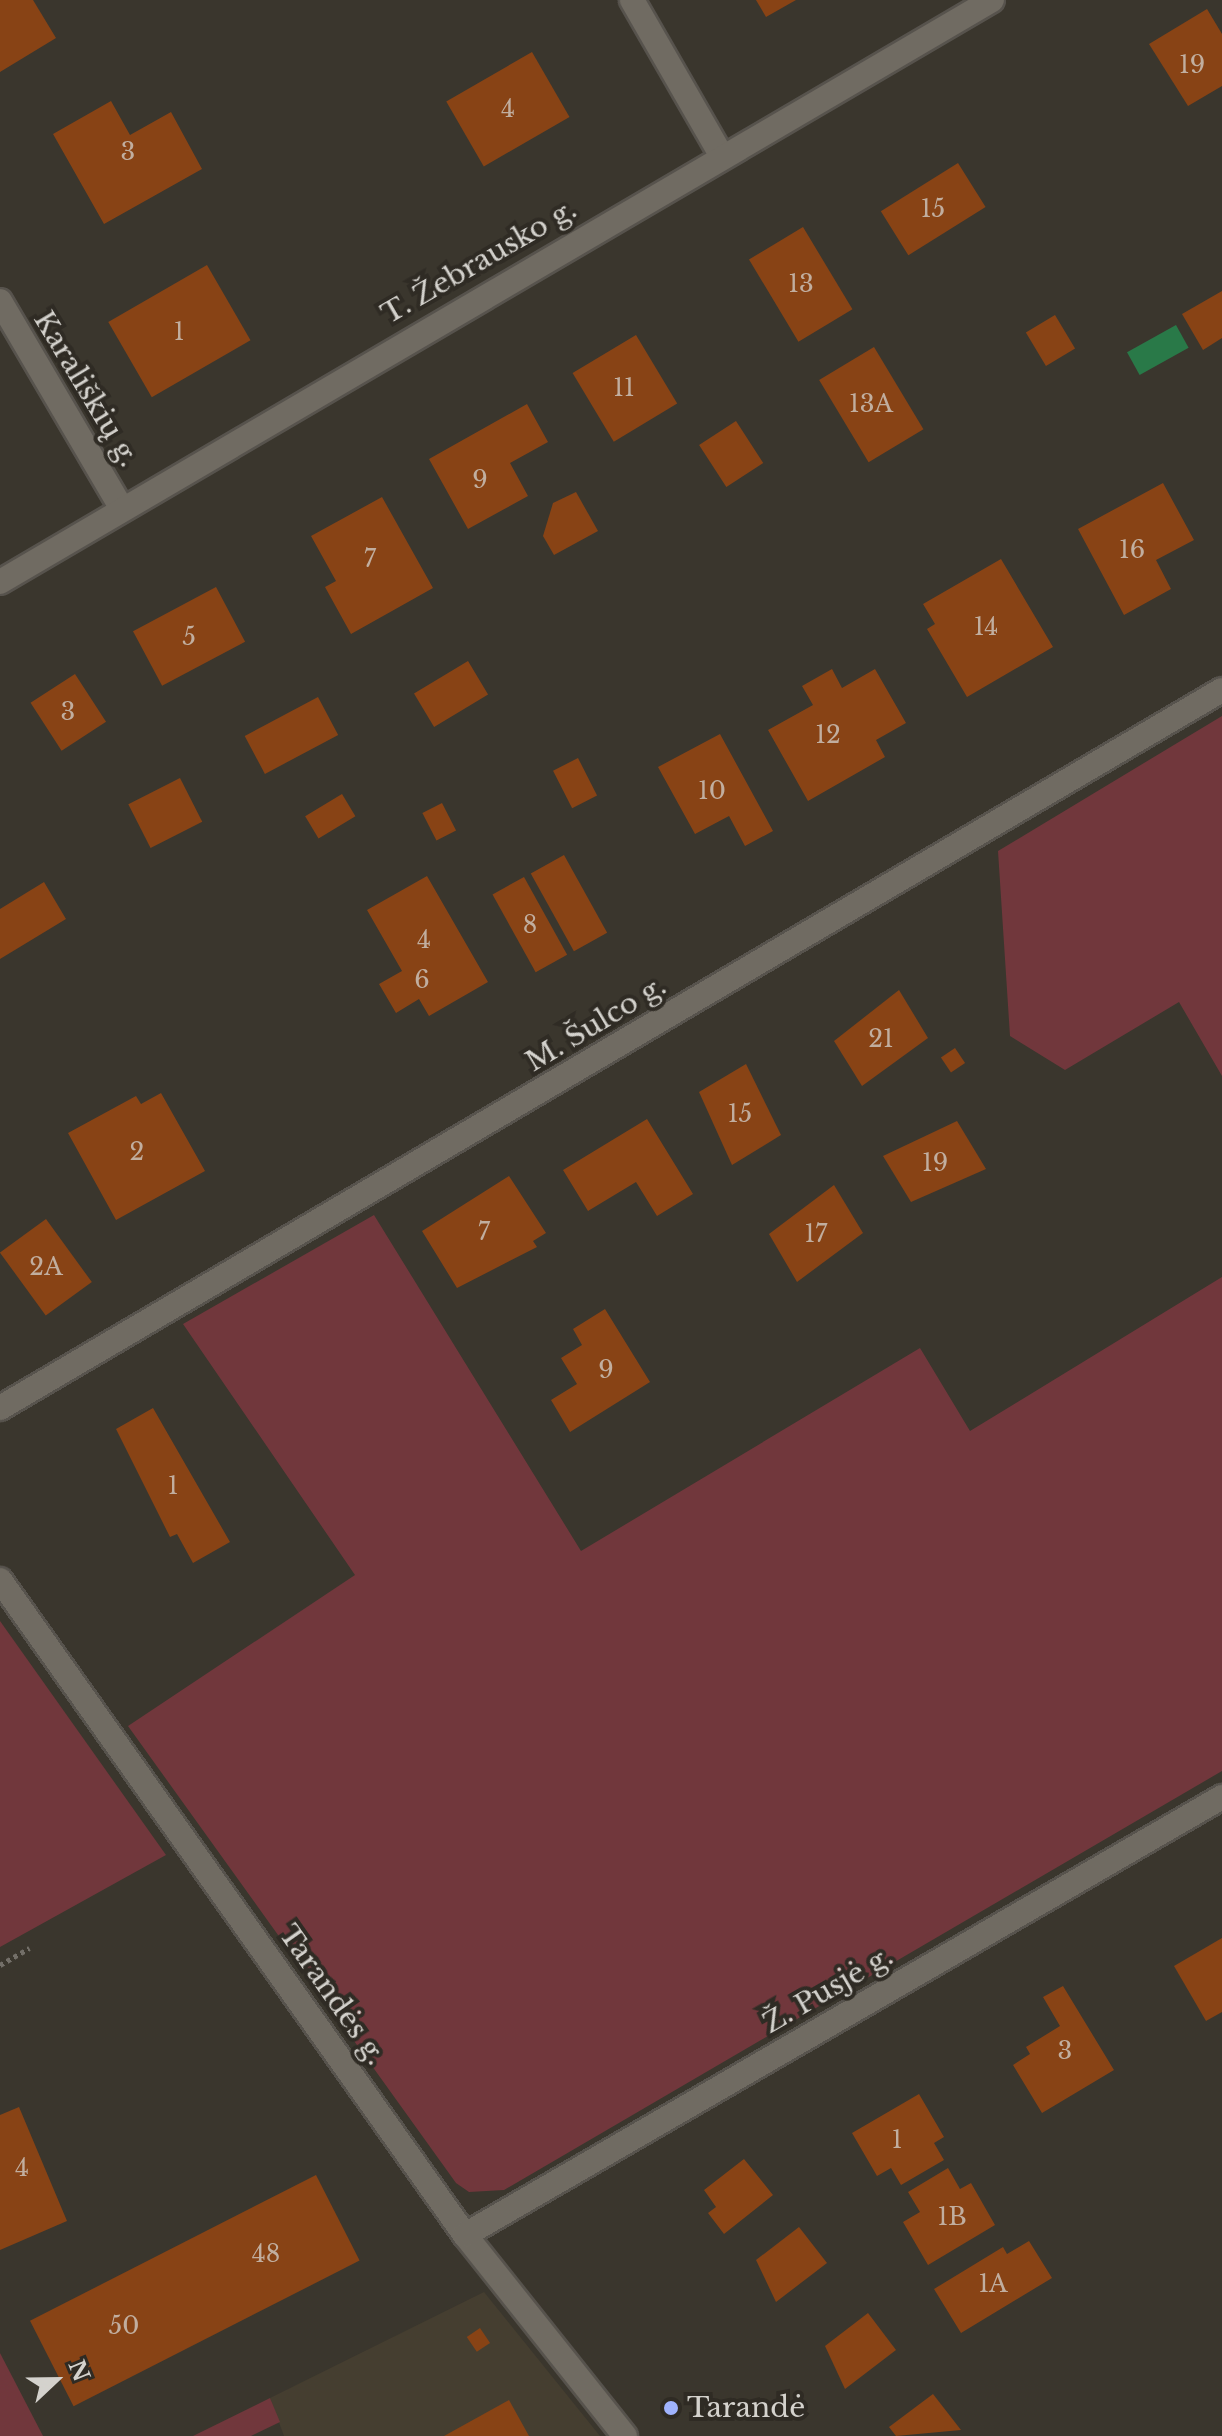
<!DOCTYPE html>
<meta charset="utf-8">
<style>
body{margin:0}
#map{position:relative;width:1222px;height:2436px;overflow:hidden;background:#3a362d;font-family:"Libre Baskerville",serif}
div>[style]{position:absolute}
.built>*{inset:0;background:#453e30}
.green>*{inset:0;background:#71373c}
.water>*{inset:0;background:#297948;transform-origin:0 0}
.building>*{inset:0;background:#884315;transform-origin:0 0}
.path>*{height:5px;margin-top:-2.5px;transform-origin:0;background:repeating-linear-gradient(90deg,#736f68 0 4px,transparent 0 8px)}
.roads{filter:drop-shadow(2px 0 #57534d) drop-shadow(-2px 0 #57534d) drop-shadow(0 2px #57534d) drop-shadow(0 -2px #57534d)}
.minor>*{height:24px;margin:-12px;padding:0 12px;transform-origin:12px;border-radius:12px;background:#706b62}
.dots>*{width:22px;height:22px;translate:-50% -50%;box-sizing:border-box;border:4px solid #2f2b24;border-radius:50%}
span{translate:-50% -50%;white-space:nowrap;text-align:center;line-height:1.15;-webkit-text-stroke:8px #2f2b24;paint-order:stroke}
.number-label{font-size:24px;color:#c1ae9f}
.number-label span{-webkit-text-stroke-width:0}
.street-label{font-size:28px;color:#d4d2cd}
.poi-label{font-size:28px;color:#d4d2cd}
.left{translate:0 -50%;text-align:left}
.north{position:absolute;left:16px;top:2340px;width:80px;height:80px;-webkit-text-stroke:6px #2f2b24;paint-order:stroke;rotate:68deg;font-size:22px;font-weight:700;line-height:32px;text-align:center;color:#d4d2cd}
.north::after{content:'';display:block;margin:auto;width:28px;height:36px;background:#d4d2cd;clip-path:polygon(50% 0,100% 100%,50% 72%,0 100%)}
</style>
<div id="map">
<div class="built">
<i style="clip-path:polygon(484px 2292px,600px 2436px,284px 2436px,270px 2398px)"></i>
</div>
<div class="green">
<i style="clip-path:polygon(1222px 716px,1222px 1076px,1179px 1002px,1065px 1070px,1010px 1036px,998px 851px)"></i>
<i style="clip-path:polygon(374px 1215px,581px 1551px,920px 1348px,970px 1431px,1222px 1277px,1222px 1771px,504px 2190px,469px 2192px,456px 2183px,128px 1726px,355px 1575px,183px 1324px)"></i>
<i style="clip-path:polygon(0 1621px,166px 1855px,0 1947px)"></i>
<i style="clip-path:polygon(0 2353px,43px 2436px,0 2436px)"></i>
<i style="clip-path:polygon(270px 2398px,280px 2422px,251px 2436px,193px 2436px)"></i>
</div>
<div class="water">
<i style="left:1176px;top:325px;width:26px;height:56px;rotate:61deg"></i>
</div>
<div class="building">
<i style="clip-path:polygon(0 0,33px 0,56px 38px,0 72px)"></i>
<i style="clip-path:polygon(756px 0,796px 0,766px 17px)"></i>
<i style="clip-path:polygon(1207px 9px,1222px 34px,1222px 86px,1188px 106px,1149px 44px)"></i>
<i style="left:532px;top:52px;width:75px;height:99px;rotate:60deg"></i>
<i style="clip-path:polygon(111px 101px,130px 135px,171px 112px,202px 169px,104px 224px,53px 134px)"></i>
<i style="left:958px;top:163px;width:52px;height:91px;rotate:58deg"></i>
<i style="left:803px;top:227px;width:96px;height:63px;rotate:59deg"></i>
<i style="left:207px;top:265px;width:87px;height:114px;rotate:60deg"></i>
<i style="clip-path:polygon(1222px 291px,1222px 338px,1203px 350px,1182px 314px)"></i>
<i style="left:1055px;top:315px;width:39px;height:34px;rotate:59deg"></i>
<i style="left:636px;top:335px;width:80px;height:74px;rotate:59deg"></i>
<i style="left:874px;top:347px;width:96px;height:64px;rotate:59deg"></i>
<i style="clip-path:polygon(527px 404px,548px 442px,510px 463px,528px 496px,468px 529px,429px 459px)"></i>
<i style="left:736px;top:421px;width:50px;height:44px;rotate:57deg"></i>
<i style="clip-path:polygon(1163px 483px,1194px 540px,1156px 560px,1171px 589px,1124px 615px,1078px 529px)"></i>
<i style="clip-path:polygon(576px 492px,598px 531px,554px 555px,543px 536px,553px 503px)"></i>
<i style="clip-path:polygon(382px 497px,433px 588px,351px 634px,325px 587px,336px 581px,311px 536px)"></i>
<i style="clip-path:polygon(1001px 559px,1053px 647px,967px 697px,927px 629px,935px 624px,923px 604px)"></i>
<i style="left:216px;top:587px;width:62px;height:94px;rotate:62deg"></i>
<i style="left:468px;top:661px;width:39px;height:63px;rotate:59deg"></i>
<i style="clip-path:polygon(832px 669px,842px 688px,875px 669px,906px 723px,876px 740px,885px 757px,808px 801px,768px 730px,813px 705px,802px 686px)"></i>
<i style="left:75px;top:674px;width:57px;height:53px;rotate:57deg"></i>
<i style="left:318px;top:697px;width:43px;height:83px;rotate:62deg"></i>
<i style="clip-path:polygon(720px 734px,773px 831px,745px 846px,729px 816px,695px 834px,658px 767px)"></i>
<i style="left:578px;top:758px;width:42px;height:28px;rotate:63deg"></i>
<i style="left:180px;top:778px;width:49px;height:58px;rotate:63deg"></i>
<i style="left:342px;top:794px;width:26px;height:43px;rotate:59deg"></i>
<i style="left:442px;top:803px;width:31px;height:22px;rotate:63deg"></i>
<i style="left:564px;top:855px;width:89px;height:38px;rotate:61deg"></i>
<i style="clip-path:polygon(427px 876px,488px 982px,429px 1016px,419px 999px,396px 1013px,379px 984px,402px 971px,367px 910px)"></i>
<i style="left:524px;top:877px;width:89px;height:36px;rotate:61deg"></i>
<i style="clip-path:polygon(44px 882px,66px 919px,0 959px,0 909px)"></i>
<i style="clip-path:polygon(899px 990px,928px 1038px,862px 1086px,834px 1041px)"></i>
<i style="left:955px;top:1048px;width:18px;height:17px;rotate:56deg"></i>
<i style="clip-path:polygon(746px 1064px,781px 1135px,732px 1165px,699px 1092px)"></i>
<i style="clip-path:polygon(161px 1093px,205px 1171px,116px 1220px,68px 1133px,136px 1096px,141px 1104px)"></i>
<i style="clip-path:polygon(647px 1119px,693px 1194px,657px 1216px,636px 1182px,588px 1211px,563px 1170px)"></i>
<i style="clip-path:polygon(957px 1121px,986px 1169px,911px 1202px,883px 1156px)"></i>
<i style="clip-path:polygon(509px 1176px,546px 1233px,533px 1241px,537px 1247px,457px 1288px,422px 1231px)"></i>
<i style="clip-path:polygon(834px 1185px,863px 1233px,797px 1282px,769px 1234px)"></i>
<i style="left:46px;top:1219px;width:78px;height:57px;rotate:54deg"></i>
<i style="clip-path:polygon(605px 1309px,650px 1382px,570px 1432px,551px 1400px,577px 1384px,561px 1358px,582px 1345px,573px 1329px)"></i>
<i style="clip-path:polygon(153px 1408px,230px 1542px,193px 1563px,177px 1534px,170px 1537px,116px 1429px)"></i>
<i style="clip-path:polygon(1222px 1938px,1222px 2012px,1206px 2021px,1174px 1966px)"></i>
<i style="clip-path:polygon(1063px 1986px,1114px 2070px,1042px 2113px,1013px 2065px,1030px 2054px,1026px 2047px,1060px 2026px,1043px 1997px)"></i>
<i style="clip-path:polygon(919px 2094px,944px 2137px,934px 2143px,944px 2160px,901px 2185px,891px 2168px,877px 2176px,852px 2133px)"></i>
<i style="clip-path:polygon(19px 2107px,67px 2221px,0 2250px,0 2115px)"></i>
<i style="clip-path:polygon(744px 2159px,773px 2195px,724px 2234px,708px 2213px,716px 2207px,704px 2190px)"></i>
<i style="clip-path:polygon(948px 2168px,960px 2189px,971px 2183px,995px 2225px,928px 2265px,903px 2222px,920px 2212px,908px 2192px)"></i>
<i style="left:316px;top:2175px;width:96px;height:321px;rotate:63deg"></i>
<i style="clip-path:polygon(799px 2227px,827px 2263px,776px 2302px,756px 2260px)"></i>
<i style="clip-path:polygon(1029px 2241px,1052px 2278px,961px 2333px,934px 2289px,1003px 2247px,1007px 2254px)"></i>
<i style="clip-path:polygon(868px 2313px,896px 2350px,845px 2389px,825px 2346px)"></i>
<i style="left:480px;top:2328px;width:18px;height:16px;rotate:56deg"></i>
<i style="clip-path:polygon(933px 2394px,961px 2430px,896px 2436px,889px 2427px)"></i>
<i style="clip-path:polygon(509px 2400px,529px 2436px,444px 2436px)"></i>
</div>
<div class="path">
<i style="left:0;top:1965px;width:34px;rotate:-30deg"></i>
</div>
<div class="roads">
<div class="minor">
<i style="left:632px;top:0;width:179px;rotate:60.1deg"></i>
<i style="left:0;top:301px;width:239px;rotate:59.6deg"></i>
<i style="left:0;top:582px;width:1150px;rotate:-30.4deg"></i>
<i style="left:0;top:1408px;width:1417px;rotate:-30.44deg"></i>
<i style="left:0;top:1580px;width:803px;rotate:54.63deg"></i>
<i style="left:465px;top:2235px;width:257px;rotate:51.5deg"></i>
<i style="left:465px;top:2235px;width:875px;rotate:-30.05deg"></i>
</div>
</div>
<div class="dots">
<i style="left:671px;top:2408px;background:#a0b3fd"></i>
</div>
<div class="number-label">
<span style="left:1192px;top:65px">19</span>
<span style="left:508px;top:109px">4</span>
<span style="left:128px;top:152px">3</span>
<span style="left:933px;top:209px">15</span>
<span style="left:801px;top:284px">13</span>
<span style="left:179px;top:332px">1</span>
<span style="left:624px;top:388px">11</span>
<span style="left:871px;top:404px">13A</span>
<span style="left:480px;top:480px">9</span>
<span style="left:1132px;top:550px">16</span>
<span style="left:370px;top:559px">7</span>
<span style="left:986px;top:627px">14</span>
<span style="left:189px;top:637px">5</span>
<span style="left:68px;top:712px">3</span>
<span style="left:828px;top:735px">12</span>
<span style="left:712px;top:791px">10</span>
<span style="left:530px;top:925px">8</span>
<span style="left:424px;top:940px">4</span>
<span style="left:422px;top:980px">6</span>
<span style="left:881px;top:1039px">21</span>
<span style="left:740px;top:1114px">15</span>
<span style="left:137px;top:1152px">2</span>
<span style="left:935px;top:1163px">19</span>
<span style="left:484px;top:1232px">7</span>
<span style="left:816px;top:1234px">17</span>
<span style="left:46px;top:1267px">2A</span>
<span style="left:606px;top:1370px">9</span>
<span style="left:173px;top:1486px">1</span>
<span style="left:1065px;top:2051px">3</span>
<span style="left:897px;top:2140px">1</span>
<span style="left:22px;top:2168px">4</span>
<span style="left:952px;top:2217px">1B</span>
<span style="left:266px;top:2254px">48</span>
<span style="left:993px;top:2284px">1A</span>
<span style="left:124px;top:2326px">50</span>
</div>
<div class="street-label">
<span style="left:479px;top:262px;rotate:-30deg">T. Žebrausko g.</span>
<span style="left:86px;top:389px;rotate:59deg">Karališkių g.</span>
<span style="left:596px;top:1024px;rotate:-31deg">M. Šulco g.</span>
<span style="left:828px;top:1990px;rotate:-30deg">Ž. Pusjė g.</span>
<span style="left:332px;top:1995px;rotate:55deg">Tarandės g.</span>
</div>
<div class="poi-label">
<span class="left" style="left:687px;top:2408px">Tarandė</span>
</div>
<div class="north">N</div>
</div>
